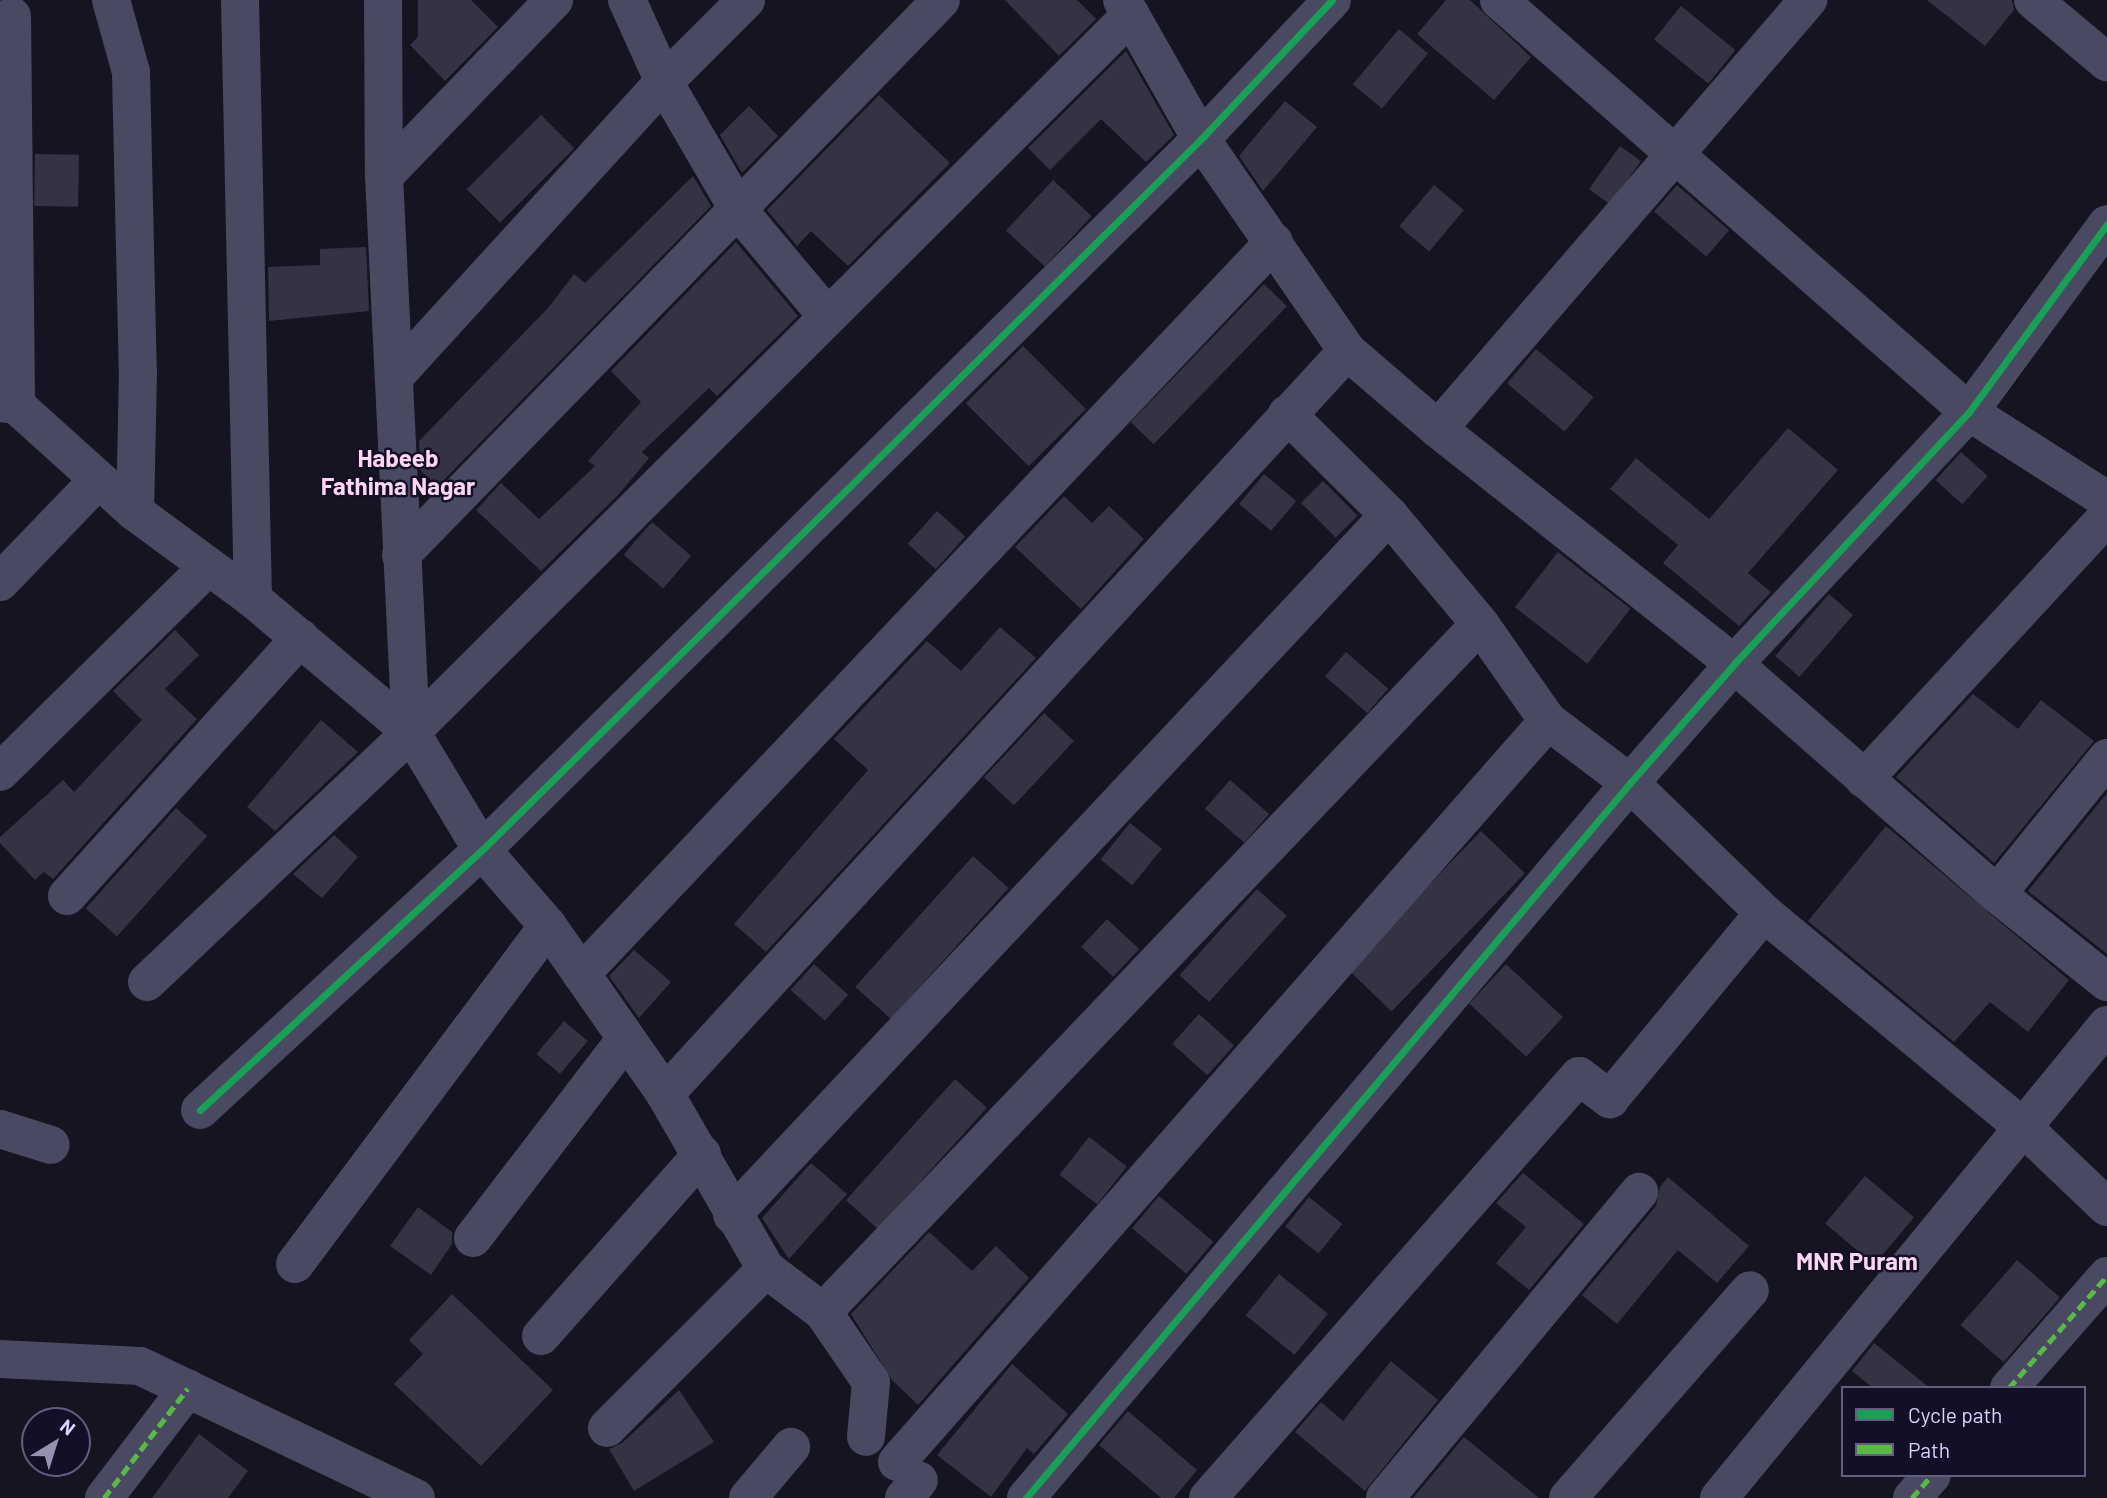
<!DOCTYPE html>
<style>
body{margin:0}
#map{position:relative;width:2107px;height:1498px;overflow:hidden;background:#161421;font-family:Barlow,sans-serif}
div>[style]{position:absolute}
.building>*{inset:0;background:#343243;transform-origin:0 0}
.street>*{height:38px;margin:-19px;padding:0 19px;transform-origin:19px;border-radius:19px;background:#4a4962}
.quiet>*{height:5px;margin-top:-2.5px;transform-origin:0;background:repeating-linear-gradient(90deg,#58b947 0 10px,transparent 0 15px)}
.cycleway>*{height:7px;margin:-3.5px;padding:0 3.5px;transform-origin:3.5px;border-radius:3.5px;background:#1a9f57}
span{translate:-50% -50%;white-space:nowrap;text-align:center;line-height:1.15;-webkit-text-stroke:5px #130f26;paint-order:stroke}
.neighbourhood-label{font-size:24px;color:#ffd6f0;font-weight:700}
.legend{position:absolute;left:1841px;top:1386px;width:245px;height:91px;box-sizing:border-box;background:#130f26;border:2px solid #625e7d;margin:0;padding:9px 12px;list-style:none;font-size:21px;color:#d9d4ff}
.legend li{display:flex;align-items:center;gap:14px;height:35px}
.legend b{width:35px;border:2px solid #625e7d}
.north{position:absolute;left:21px;top:1407px;width:70px;height:70px;box-sizing:border-box;background:#130f26;border:2px solid #625e7d;border-radius:50%;rotate:38deg;font-size:19px;font-weight:700;line-height:28px;text-align:center;color:#d9d4ff}
.north::after{content:'';display:block;margin:auto;width:24px;height:32px;background:#9591b1;clip-path:polygon(50% 0,100% 100%,50% 72%,0 100%)}
</style>
<div id="map">
<div class="building">
<i style="clip-path:polygon(418px 0,471px 0,498px 27px,445px 81px,410px 45px,418px 37px)"></i>
<i style="clip-path:polygon(1005px 0,1077px 0,1096px 19px,1059px 56px)"></i>
<i style="clip-path:polygon(1446px 0,1470px 0,1531px 57px,1494px 100px,1417px 34px)"></i>
<i style="clip-path:polygon(1927px 0,2012px 0,2014px 10px,1985px 46px)"></i>
<i style="left:1681px;top:6px;width:70px;height:43px;rotate:39deg"></i>
<i style="left:1399px;top:29px;width:38px;height:72px;rotate:40deg"></i>
<i style="clip-path:polygon(1126px 51px,1174px 135px,1146px 162px,1101px 119px,1050px 170px,1028px 148px)"></i>
<i style="clip-path:polygon(879px 95px,950px 163px,848px 266px,811px 231px,797px 246px,767px 210px)"></i>
<i style="clip-path:polygon(1285px 101px,1317px 127px,1263px 191px,1239px 156px)"></i>
<i style="clip-path:polygon(749px 106px,778px 136px,742px 173px,720px 135px)"></i>
<i style="left:541px;top:115px;width:47px;height:105px;rotate:45deg"></i>
<i style="left:1620px;top:146px;width:26px;height:53px;rotate:36deg"></i>
<i style="left:35px;top:154px;width:44px;height:52px;rotate:1deg"></i>
<i style="clip-path:polygon(693px 176px,711px 206px,438px 486px,420px 470px,419px 441px,548px 308px,574px 274px,585px 283px)"></i>
<i style="left:1053px;top:180px;width:53px;height:69px;rotate:43deg"></i>
<i style="left:1434px;top:185px;width:39px;height:54px;rotate:40deg"></i>
<i style="left:1677px;top:185px;width:69px;height:35px;rotate:41deg"></i>
<i style="clip-path:polygon(736px 242px,798px 316px,717px 396px,709px 388px,642px 452px,649px 458px,619px 494px,541px 571px,476px 510px,501px 483px,539px 519px,595px 466px,588px 461px,641px 402px,611px 371px)"></i>
<i style="clip-path:polygon(366px 247px,369px 311px,269px 321px,268px 267px,320px 265px,320px 249px)"></i>
<i style="left:1264px;top:284px;width:32px;height:192px;rotate:44deg"></i>
<i style="left:1023px;top:346px;width:89px;height:81px;rotate:45deg"></i>
<i style="left:1536px;top:349px;width:75px;height:45px;rotate:40deg"></i>
<i style="clip-path:polygon(1788px 428px,1838px 470px,1748px 573px,1771px 592px,1739px 626px,1663px 563px,1678px 545px,1610px 489px,1636px 458px,1709px 519px)"></i>
<i style="left:1961px;top:452px;width:36px;height:38px;rotate:42deg"></i>
<i style="left:1264px;top:474px;width:42px;height:39px;rotate:40deg"></i>
<i style="left:1323px;top:481px;width:49px;height:31px;rotate:45deg"></i>
<i style="clip-path:polygon(1064px 496px,1092px 523px,1109px 506px,1144px 539px,1081px 609px,1015px 547px)"></i>
<i style="left:937px;top:511px;width:38px;height:44px;rotate:42deg"></i>
<i style="left:652px;top:522px;width:52px;height:43px;rotate:41deg"></i>
<i style="left:1558px;top:552px;width:92px;height:70px;rotate:38deg"></i>
<i style="left:1829px;top:594px;width:32px;height:82px;rotate:41deg"></i>
<i style="clip-path:polygon(1000px 627px,1036px 658px,766px 952px,734px 924px,868px 770px,834px 739px,927px 641px,961px 671px)"></i>
<i style="clip-path:polygon(175px 630px,199px 655px,165px 689px,197px 719px,53px 879px,44px 872px,35px 880px,0 843px,0 837px,63px 780px,74px 792px,142px 720px,113px 691px)"></i>
<i style="left:1346px;top:652px;width:56px;height:32px;rotate:41deg"></i>
<i style="clip-path:polygon(1973px 694px,2018px 729px,2041px 700px,2094px 741px,1994px 863px,1896px 777px)"></i>
<i style="left:1044px;top:713px;width:41px;height:88px;rotate:43deg"></i>
<i style="clip-path:polygon(321px 720px,358px 752px,275px 831px,247px 807px)"></i>
<i style="left:1230px;top:780px;width:52px;height:38px;rotate:41deg"></i>
<i style="clip-path:polygon(2107px 793px,2107px 954px,2028px 891px)"></i>
<i style="left:176px;top:808px;width:42px;height:135px;rotate:42deg"></i>
<i style="left:1130px;top:823px;width:41px;height:47px;rotate:39deg"></i>
<i style="clip-path:polygon(1886px 826px,2069px 980px,2028px 1032px,1990px 1002px,1954px 1042px,1808px 921px)"></i>
<i style="left:1481px;top:831px;width:61px;height:192px;rotate:44deg"></i>
<i style="clip-path:polygon(334px 835px,358px 857px,322px 898px,293px 874px)"></i>
<i style="left:973px;top:856px;width:48px;height:176px;rotate:42deg"></i>
<i style="left:1257px;top:889px;width:40px;height:116px;rotate:42deg"></i>
<i style="left:1107px;top:919px;width:44px;height:38px;rotate:43deg"></i>
<i style="clip-path:polygon(634px 950px,671px 982px,639px 1018px,609px 976px)"></i>
<i style="left:814px;top:964px;width:46px;height:35px;rotate:42deg"></i>
<i style="left:1506px;top:964px;width:78px;height:54px;rotate:43deg"></i>
<i style="left:1199px;top:1014px;width:47px;height:40px;rotate:42deg"></i>
<i style="left:564px;top:1021px;width:31px;height:43px;rotate:40deg"></i>
<i style="left:955px;top:1079px;width:43px;height:163px;rotate:42deg"></i>
<i style="left:1089px;top:1137px;width:48px;height:48px;rotate:38deg"></i>
<i style="clip-path:polygon(811px 1163px,847px 1194px,789px 1259px,762px 1218px)"></i>
<i style="clip-path:polygon(1523px 1173px,1584px 1224px,1529px 1290px,1496px 1263px,1526px 1227px,1496px 1203px)"></i>
<i style="left:1865px;top:1176px;width:64px;height:62px;rotate:40deg"></i>
<i style="clip-path:polygon(1668px 1177px,1749px 1246px,1717px 1283px,1678px 1250px,1617px 1324px,1582px 1295px,1656px 1206px,1660px 1187px)"></i>
<i style="left:1159px;top:1196px;width:71px;height:42px;rotate:40deg"></i>
<i style="left:1309px;top:1197px;width:43px;height:38px;rotate:39deg"></i>
<i style="clip-path:polygon(418px 1207px,452px 1232px,452px 1244px,431px 1275px,390px 1246px)"></i>
<i style="clip-path:polygon(929px 1232px,972px 1271px,996px 1246px,1029px 1278px,918px 1405px,892px 1380px,851px 1314px)"></i>
<i style="left:2017px;top:1260px;width:57px;height:86px;rotate:41deg"></i>
<i style="left:1279px;top:1274px;width:63px;height:53px;rotate:39deg"></i>
<i style="clip-path:polygon(452px 1294px,553px 1390px,481px 1466px,394px 1384px,423px 1354px,409px 1340px)"></i>
<i style="clip-path:polygon(1874px 1343px,1930px 1388px,1873px 1388px,1852px 1371px)"></i>
<i style="clip-path:polygon(1391px 1361px,1438px 1400px,1365px 1491px,1295px 1432px,1321px 1402px,1343px 1421px)"></i>
<i style="clip-path:polygon(1012px 1364px,1068px 1414px,1034px 1454px,1027px 1448px,991px 1497px,937px 1455px)"></i>
<i style="clip-path:polygon(679px 1390px,714px 1442px,634px 1491px,609px 1449px,622px 1443px)"></i>
<i style="clip-path:polygon(1128px 1411px,1197px 1470px,1174px 1498px,1161px 1498px,1099px 1445px)"></i>
<i style="clip-path:polygon(199px 1434px,248px 1471px,228px 1498px,152px 1498px)"></i>
<i style="clip-path:polygon(1464px 1437px,1539px 1498px,1413px 1498px)"></i>
</div>
<div class="street">
<i style="left:111px;top:0;width:75px;rotate:74.5deg"></i>
<i style="left:131px;top:72px;width:300px;rotate:88.7deg"></i>
<i style="left:138px;top:372px;width:140px;rotate:91.2deg"></i>
<i style="left:240px;top:0;width:599px;rotate:88.76deg"></i>
<i style="left:383px;top:0;width:176px;rotate:89.7deg"></i>
<i style="left:384px;top:176px;width:557px;rotate:87.22deg"></i>
<i style="left:627px;top:0;width:90px;rotate:65.7deg"></i>
<i style="left:664px;top:82px;width:149px;rotate:59.8deg"></i>
<i style="left:739px;top:211px;width:137px;rotate:50deg"></i>
<i style="left:1122px;top:0;width:160px;rotate:60.4deg"></i>
<i style="left:1201px;top:139px;width:257px;rotate:55.4deg"></i>
<i style="left:1347px;top:351px;width:120px;rotate:40.6deg"></i>
<i style="left:1438px;top:429px;width:378px;rotate:38.4deg"></i>
<i style="left:1734px;top:664px;width:349px;rotate:41.2deg"></i>
<i style="left:1997px;top:894px;width:141px;rotate:38.7deg"></i>
<i style="left:1499px;top:0;width:625px;rotate:41.24deg"></i>
<i style="left:1969px;top:412px;width:164px;rotate:32.5deg"></i>
<i style="left:2033px;top:0;width:97px;rotate:40deg"></i>
<i style="left:12px;top:16px;width:389px;rotate:89.4deg"></i>
<i style="left:384px;top:176px;width:245px;rotate:-46deg"></i>
<i style="left:396px;top:375px;width:397px;rotate:-47.6deg"></i>
<i style="left:664px;top:82px;width:116px;rotate:-45deg"></i>
<i style="left:0;top:403px;width:16px;rotate:7deg"></i>
<i style="left:16px;top:405px;width:160px;rotate:42deg"></i>
<i style="left:135px;top:512px;width:147px;rotate:36.4deg"></i>
<i style="left:253px;top:599px;width:207px;rotate:40.1deg"></i>
<i style="left:411px;top:732px;width:138px;rotate:59deg"></i>
<i style="left:482px;top:850px;width:101px;rotate:49deg"></i>
<i style="left:548px;top:926px;width:205px;rotate:55.1deg"></i>
<i style="left:665px;top:1094px;width:202px;rotate:60deg"></i>
<i style="left:766px;top:1269px;width:71px;rotate:37deg"></i>
<i style="left:823px;top:1312px;width:85px;rotate:55.6deg"></i>
<i style="left:871px;top:1382px;width:55px;rotate:95.2deg"></i>
<i style="left:1287px;top:414px;width:144px;rotate:44.7deg"></i>
<i style="left:1389px;top:515px;width:142px;rotate:50.1deg"></i>
<i style="left:1480px;top:624px;width:118px;rotate:55deg"></i>
<i style="left:1548px;top:721px;width:103px;rotate:37.1deg"></i>
<i style="left:1630px;top:783px;width:187px;rotate:44.1deg"></i>
<i style="left:1764px;top:913px;width:339px;rotate:39.6deg"></i>
<i style="left:2025px;top:1129px;width:113px;rotate:43.6deg"></i>
<i style="left:1438px;top:429px;width:567px;rotate:-49.22deg"></i>
<i style="left:401px;top:555px;width:774px;rotate:-45.78deg"></i>
<i style="left:0;top:582px;width:141px;rotate:-46.1deg"></i>
<i style="left:0;top:772px;width:293px;rotate:-44.6deg"></i>
<i style="left:1864px;top:779px;width:357px;rotate:-47.2deg"></i>
<i style="left:1997px;top:894px;width:175px;rotate:-51deg"></i>
<i style="left:67px;top:896px;width:348px;rotate:-47.9deg"></i>
<i style="left:581px;top:974px;width:1008px;rotate:-46.57deg"></i>
<i style="left:147px;top:982px;width:364px;rotate:-43.4deg"></i>
<i style="left:411px;top:732px;width:1016px;rotate:-44.88deg"></i>
<i style="left:665px;top:1094px;width:1009px;rotate:-47.45deg"></i>
<i style="left:200px;top:1110px;width:384px;rotate:-42.7deg"></i>
<i style="left:482px;top:850px;width:1011px;rotate:-44.68deg"></i>
<i style="left:1201px;top:139px;width:191px;rotate:-46.7deg"></i>
<i style="left:0;top:1129px;width:53px;rotate:17.4deg"></i>
<i style="left:732px;top:1215px;width:960px;rotate:-46.81deg"></i>
<i style="left:473px;top:1238px;width:248px;rotate:-52.5deg"></i>
<i style="left:295px;top:1264px;width:422px;rotate:-53.2deg"></i>
<i style="left:823px;top:1312px;width:951px;rotate:-46.32deg"></i>
<i style="left:541px;top:1336px;width:243px;rotate:-48.5deg"></i>
<i style="left:0;top:1359px;width:140px;rotate:2.9deg"></i>
<i style="left:140px;top:1366px;width:306px;rotate:25.6deg"></i>
<i style="left:2009px;top:1388px;width:149px;rotate:-48.8deg"></i>
<i style="left:607px;top:1428px;width:225px;rotate:-45deg"></i>
<i style="left:897px;top:1462px;width:986px;rotate:-48.7deg"></i>
<i style="left:104px;top:1498px;width:138px;rotate:-52.6deg"></i>
<i style="left:748px;top:1498px;width:67px;rotate:-49.9deg"></i>
<i style="left:904px;top:1498px;width:23px;rotate:-50deg"></i>
<i style="left:1026px;top:1498px;width:936px;rotate:-49.81deg"></i>
<i style="left:1630px;top:783px;width:158px;rotate:-48.8deg"></i>
<i style="left:1734px;top:664px;width:345px;rotate:-47deg"></i>
<i style="left:1969px;top:412px;width:233px;rotate:-53.7deg"></i>
<i style="left:1208px;top:1498px;width:562px;rotate:-48.68deg"></i>
<i style="left:1579px;top:1076px;width:39px;rotate:37deg"></i>
<i style="left:1610px;top:1099px;width:241px;rotate:-50.4deg"></i>
<i style="left:1385px;top:1498px;width:398px;rotate:-50.3deg"></i>
<i style="left:1568px;top:1498px;width:276px;rotate:-48.8deg"></i>
<i style="left:1719px;top:1498px;width:612px;rotate:-50.64deg"></i>
<i style="left:1912px;top:1498px;width:30px;rotate:-49deg"></i>
</div>
<div class="quiet">
<i style="left:2009px;top:1388px;width:149px;rotate:-48.8deg"></i>
<i style="left:104px;top:1498px;width:138px;rotate:-52.6deg"></i>
<i style="left:1912px;top:1498px;width:30px;rotate:-49deg"></i>
</div>
<div class="cycleway">
<i style="left:200px;top:1110px;width:384px;rotate:-42.7deg"></i>
<i style="left:482px;top:850px;width:1011px;rotate:-44.68deg"></i>
<i style="left:1201px;top:139px;width:191px;rotate:-46.7deg"></i>
<i style="left:1026px;top:1498px;width:936px;rotate:-49.81deg"></i>
<i style="left:1630px;top:783px;width:158px;rotate:-48.8deg"></i>
<i style="left:1734px;top:664px;width:345px;rotate:-47deg"></i>
<i style="left:1969px;top:412px;width:233px;rotate:-53.7deg"></i>
</div>
<div class="neighbourhood-label">
<span style="left:398px;top:472px">Habeeb<br>Fathima Nagar</span>
<span style="left:1857px;top:1261px">MNR Puram</span>
</div>
<ul class="legend">
<li><b style="height:9px;background:#1a9f57"></b>Cycle path</li>
<li><b style="height:9px;background:#58b947"></b>Path</li>
</ul>
<div class="north">N</div>
</div>
